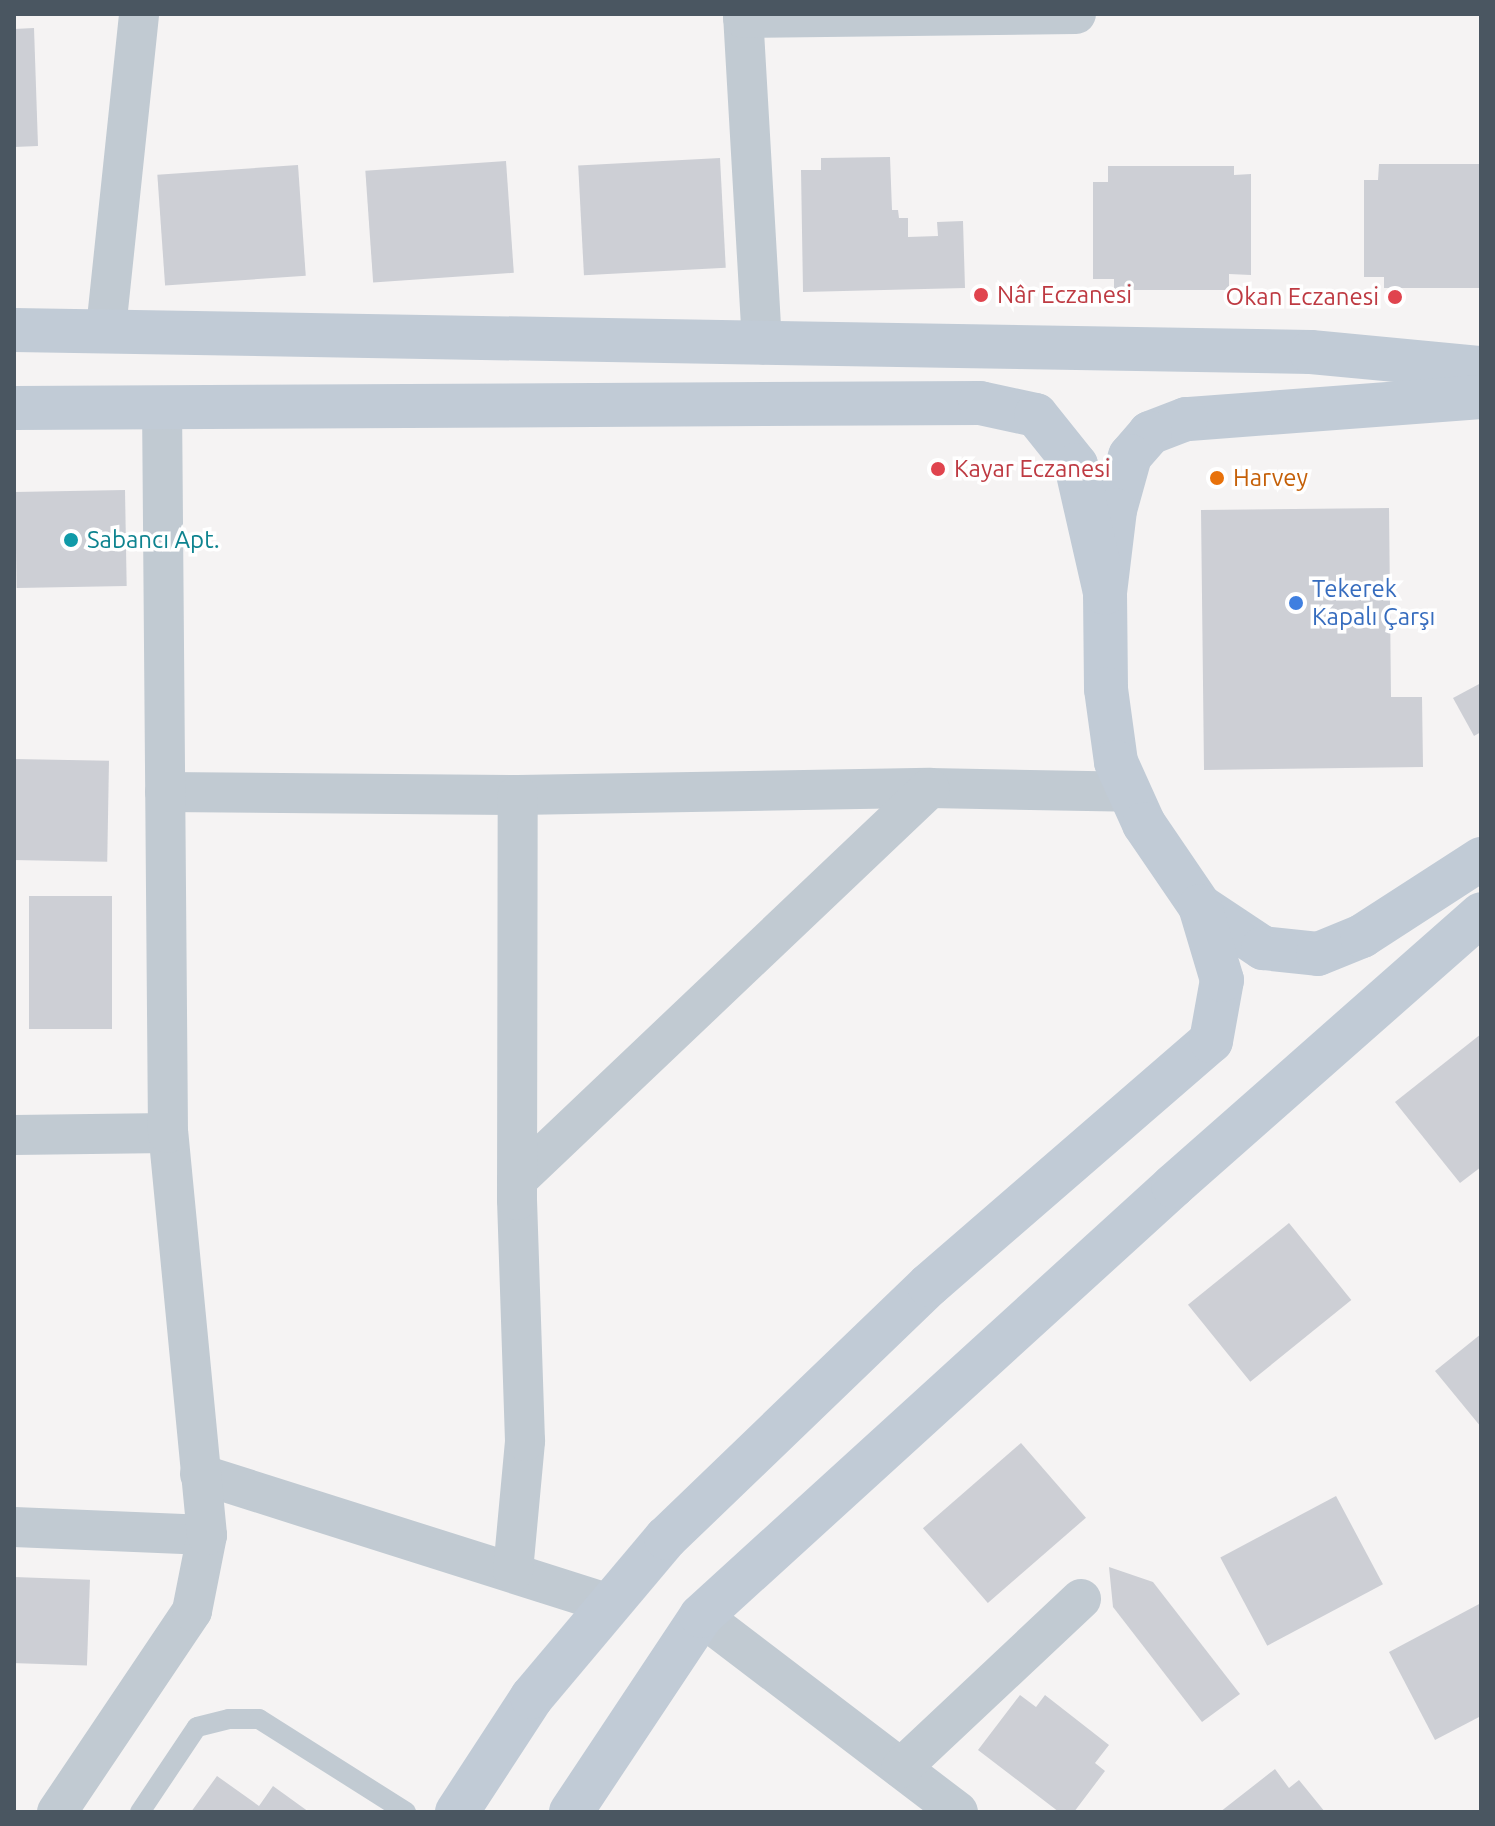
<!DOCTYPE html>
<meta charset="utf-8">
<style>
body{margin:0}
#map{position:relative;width:1495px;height:1826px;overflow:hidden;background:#f5f3f3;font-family:Ubuntu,sans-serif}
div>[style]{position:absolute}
.building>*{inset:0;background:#cdcfd5;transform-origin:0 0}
.service>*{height:20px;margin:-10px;padding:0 10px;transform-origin:10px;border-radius:10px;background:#c1cad2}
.minor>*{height:40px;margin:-20px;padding:0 20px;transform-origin:20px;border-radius:20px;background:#c1cad2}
.secondary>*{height:44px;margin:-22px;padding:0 22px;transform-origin:22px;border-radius:22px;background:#c1cbd6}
.dots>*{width:22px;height:22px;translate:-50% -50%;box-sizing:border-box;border:4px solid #fff;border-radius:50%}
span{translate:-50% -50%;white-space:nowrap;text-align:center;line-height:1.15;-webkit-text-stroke:7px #fff;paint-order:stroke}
.health-label{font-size:24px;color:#be3a42}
.left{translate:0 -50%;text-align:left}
.right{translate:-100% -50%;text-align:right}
.food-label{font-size:24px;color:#c56008}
.culture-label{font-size:24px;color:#0d838f}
.shop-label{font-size:24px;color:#366cbe}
.frame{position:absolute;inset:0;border:16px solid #4a5661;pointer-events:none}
</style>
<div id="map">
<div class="building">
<i style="clip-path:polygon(34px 28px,38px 146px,14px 147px,14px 29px)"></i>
<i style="clip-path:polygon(890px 157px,892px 210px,898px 210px,899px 218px,908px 218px,908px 237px,938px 236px,937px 222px,963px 221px,965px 288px,803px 292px,801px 170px,821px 170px,821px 158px)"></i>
<i style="left:720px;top:158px;width:110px;height:142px;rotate:87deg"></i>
<i style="left:506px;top:161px;width:112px;height:141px;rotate:86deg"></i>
<i style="clip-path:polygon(1379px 164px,1481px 164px,1481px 288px,1384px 288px,1384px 277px,1364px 277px,1364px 180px,1378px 180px)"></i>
<i style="left:298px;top:165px;width:111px;height:141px;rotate:86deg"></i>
<i style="clip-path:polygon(1108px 166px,1234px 166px,1234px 175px,1251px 174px,1251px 275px,1229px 274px,1229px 290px,1114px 290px,1114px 279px,1093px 279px,1093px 182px,1108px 182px)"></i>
<i style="left:125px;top:490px;width:96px;height:110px;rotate:89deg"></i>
<i style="clip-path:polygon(1389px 508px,1391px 697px,1422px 697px,1423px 767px,1204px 770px,1201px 510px)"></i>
<i style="clip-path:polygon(1481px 683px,1481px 732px,1474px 736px,1453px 698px)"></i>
<i style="left:14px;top:759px;width:95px;height:101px;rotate:1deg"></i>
<i style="left:112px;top:896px;width:133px;height:83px;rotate:90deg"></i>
<i style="clip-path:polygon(1481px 1034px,1481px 1167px,1460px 1183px,1395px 1102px)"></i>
<i style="left:1289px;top:1223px;width:99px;height:130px;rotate:51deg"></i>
<i style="clip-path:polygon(1481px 1334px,1481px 1427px,1435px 1371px)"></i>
<i style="left:1021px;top:1443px;width:99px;height:130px;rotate:49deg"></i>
<i style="left:1336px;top:1496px;width:100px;height:131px;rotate:62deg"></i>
<i style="clip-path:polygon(1109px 1567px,1153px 1582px,1240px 1694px,1202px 1722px,1113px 1607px)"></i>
<i style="left:14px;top:1577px;width:76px;height:86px;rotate:2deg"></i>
<i style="clip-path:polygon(1481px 1603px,1481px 1716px,1435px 1740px,1389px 1652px)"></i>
<i style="clip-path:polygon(1020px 1695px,1036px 1707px,1045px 1695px,1109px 1745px,1095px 1763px,1105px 1771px,1074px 1812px,1059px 1812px,978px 1750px)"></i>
<i style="clip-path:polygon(1275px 1769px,1289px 1788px,1299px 1780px,1325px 1812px,1220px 1812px)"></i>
<i style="clip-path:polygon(217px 1776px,259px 1806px,273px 1786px,309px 1812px,191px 1812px)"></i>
</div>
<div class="service">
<i style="left:140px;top:1812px;width:102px;rotate:-56.2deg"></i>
<i style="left:197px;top:1727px;width:33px;rotate:-14deg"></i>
<i style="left:229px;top:1719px;width:30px"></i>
<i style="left:259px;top:1719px;width:174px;rotate:32.3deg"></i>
</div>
<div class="minor">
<i style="left:743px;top:14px;width:331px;rotate:86.7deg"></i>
<i style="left:743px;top:18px;width:333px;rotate:-0.7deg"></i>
<i style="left:106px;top:329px;width:317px;rotate:-84deg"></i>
<i style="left:165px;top:792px;width:353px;rotate:0.5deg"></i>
<i style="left:518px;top:795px;width:412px;rotate:-1deg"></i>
<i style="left:930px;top:788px;width:200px;rotate:1.1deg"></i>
<i style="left:14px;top:1135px;width:154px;rotate:-0.7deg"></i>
<i style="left:517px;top:1180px;width:569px;rotate:-43.51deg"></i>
<i style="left:200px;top:1474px;width:429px;rotate:17.6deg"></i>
<i style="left:14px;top:1527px;width:193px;rotate:2.4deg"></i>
<i style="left:513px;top:1571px;width:131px;rotate:-84.7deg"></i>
<i style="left:525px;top:1441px;width:241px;rotate:-91.9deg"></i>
<i style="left:517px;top:1200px;width:405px;rotate:-89.9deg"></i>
<i style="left:701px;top:1616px;width:323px;rotate:37.3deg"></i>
<i style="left:901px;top:1768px;width:247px;rotate:-43.2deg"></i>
<i style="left:57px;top:1812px;width:242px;rotate:-56.1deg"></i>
<i style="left:192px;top:1611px;width:77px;rotate:-78.8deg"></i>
<i style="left:207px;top:1535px;width:404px;rotate:-95.5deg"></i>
<i style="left:168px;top:1133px;width:725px;rotate:-90.47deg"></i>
</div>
<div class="secondary">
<i style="left:14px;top:330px;width:1297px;rotate:0.97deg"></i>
<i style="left:1311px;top:352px;width:171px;rotate:5.4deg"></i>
<i style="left:1481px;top:397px;width:296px;rotate:175.7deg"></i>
<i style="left:1186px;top:419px;width:39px;rotate:159deg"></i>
<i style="left:1150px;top:433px;width:30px;rotate:131deg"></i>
<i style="left:1130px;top:456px;width:56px;rotate:105.5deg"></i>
<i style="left:1115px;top:510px;width:84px;rotate:96.9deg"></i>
<i style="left:1105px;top:593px;width:96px;rotate:89.4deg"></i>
<i style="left:1106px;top:689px;width:74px;rotate:82.2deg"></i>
<i style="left:1116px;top:762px;width:68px;rotate:65.7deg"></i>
<i style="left:1144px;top:824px;width:99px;rotate:55.7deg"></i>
<i style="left:1200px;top:906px;width:76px;rotate:33.7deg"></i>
<i style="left:1263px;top:948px;width:55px;rotate:6.2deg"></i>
<i style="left:1318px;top:954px;width:48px;rotate:-22.2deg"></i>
<i style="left:1362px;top:936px;width:142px;rotate:-32.9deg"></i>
<i style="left:14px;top:408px;width:966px;rotate:-0.3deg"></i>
<i style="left:980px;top:403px;width:57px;rotate:12.1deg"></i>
<i style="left:1036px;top:415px;width:64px;rotate:51.3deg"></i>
<i style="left:1076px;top:465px;width:131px;rotate:77.2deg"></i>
<i style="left:457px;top:1812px;width:137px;rotate:-56.9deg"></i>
<i style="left:532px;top:1697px;width:208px;rotate:-49.9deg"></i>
<i style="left:666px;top:1538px;width:365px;rotate:-43.9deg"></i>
<i style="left:929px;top:1285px;width:373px;rotate:-40.9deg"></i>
<i style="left:1211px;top:1041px;width:62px;rotate:-79.8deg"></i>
<i style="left:1222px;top:980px;width:77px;rotate:-106.6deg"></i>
<i style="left:571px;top:1812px;width:235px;rotate:-56.4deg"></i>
<i style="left:701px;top:1616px;width:639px;rotate:-42.33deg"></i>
<i style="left:1173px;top:1186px;width:411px;rotate:-41.4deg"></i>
</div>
<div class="dots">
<i style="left:981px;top:295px;background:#e0444e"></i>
<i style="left:1395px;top:297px;background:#e0444e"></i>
<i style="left:938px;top:469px;background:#e0444e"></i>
<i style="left:1217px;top:478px;background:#e8710a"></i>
<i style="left:71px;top:540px;background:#0f9aa8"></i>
<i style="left:1296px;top:603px;background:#3f7fe0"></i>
</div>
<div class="health-label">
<span class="left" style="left:997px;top:295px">Nâr Eczanesi</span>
<span class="right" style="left:1379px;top:297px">Okan Eczanesi</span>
<span class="left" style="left:954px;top:469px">Kayar Eczanesi</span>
</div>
<div class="food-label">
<span class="left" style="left:1233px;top:478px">Harvey</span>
</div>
<div class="culture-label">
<span class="left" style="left:87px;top:540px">Sabancı Apt.</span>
</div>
<div class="shop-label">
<span class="left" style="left:1312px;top:603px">Tekerek<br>Kapalı Çarşı</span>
</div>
<div class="frame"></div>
</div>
